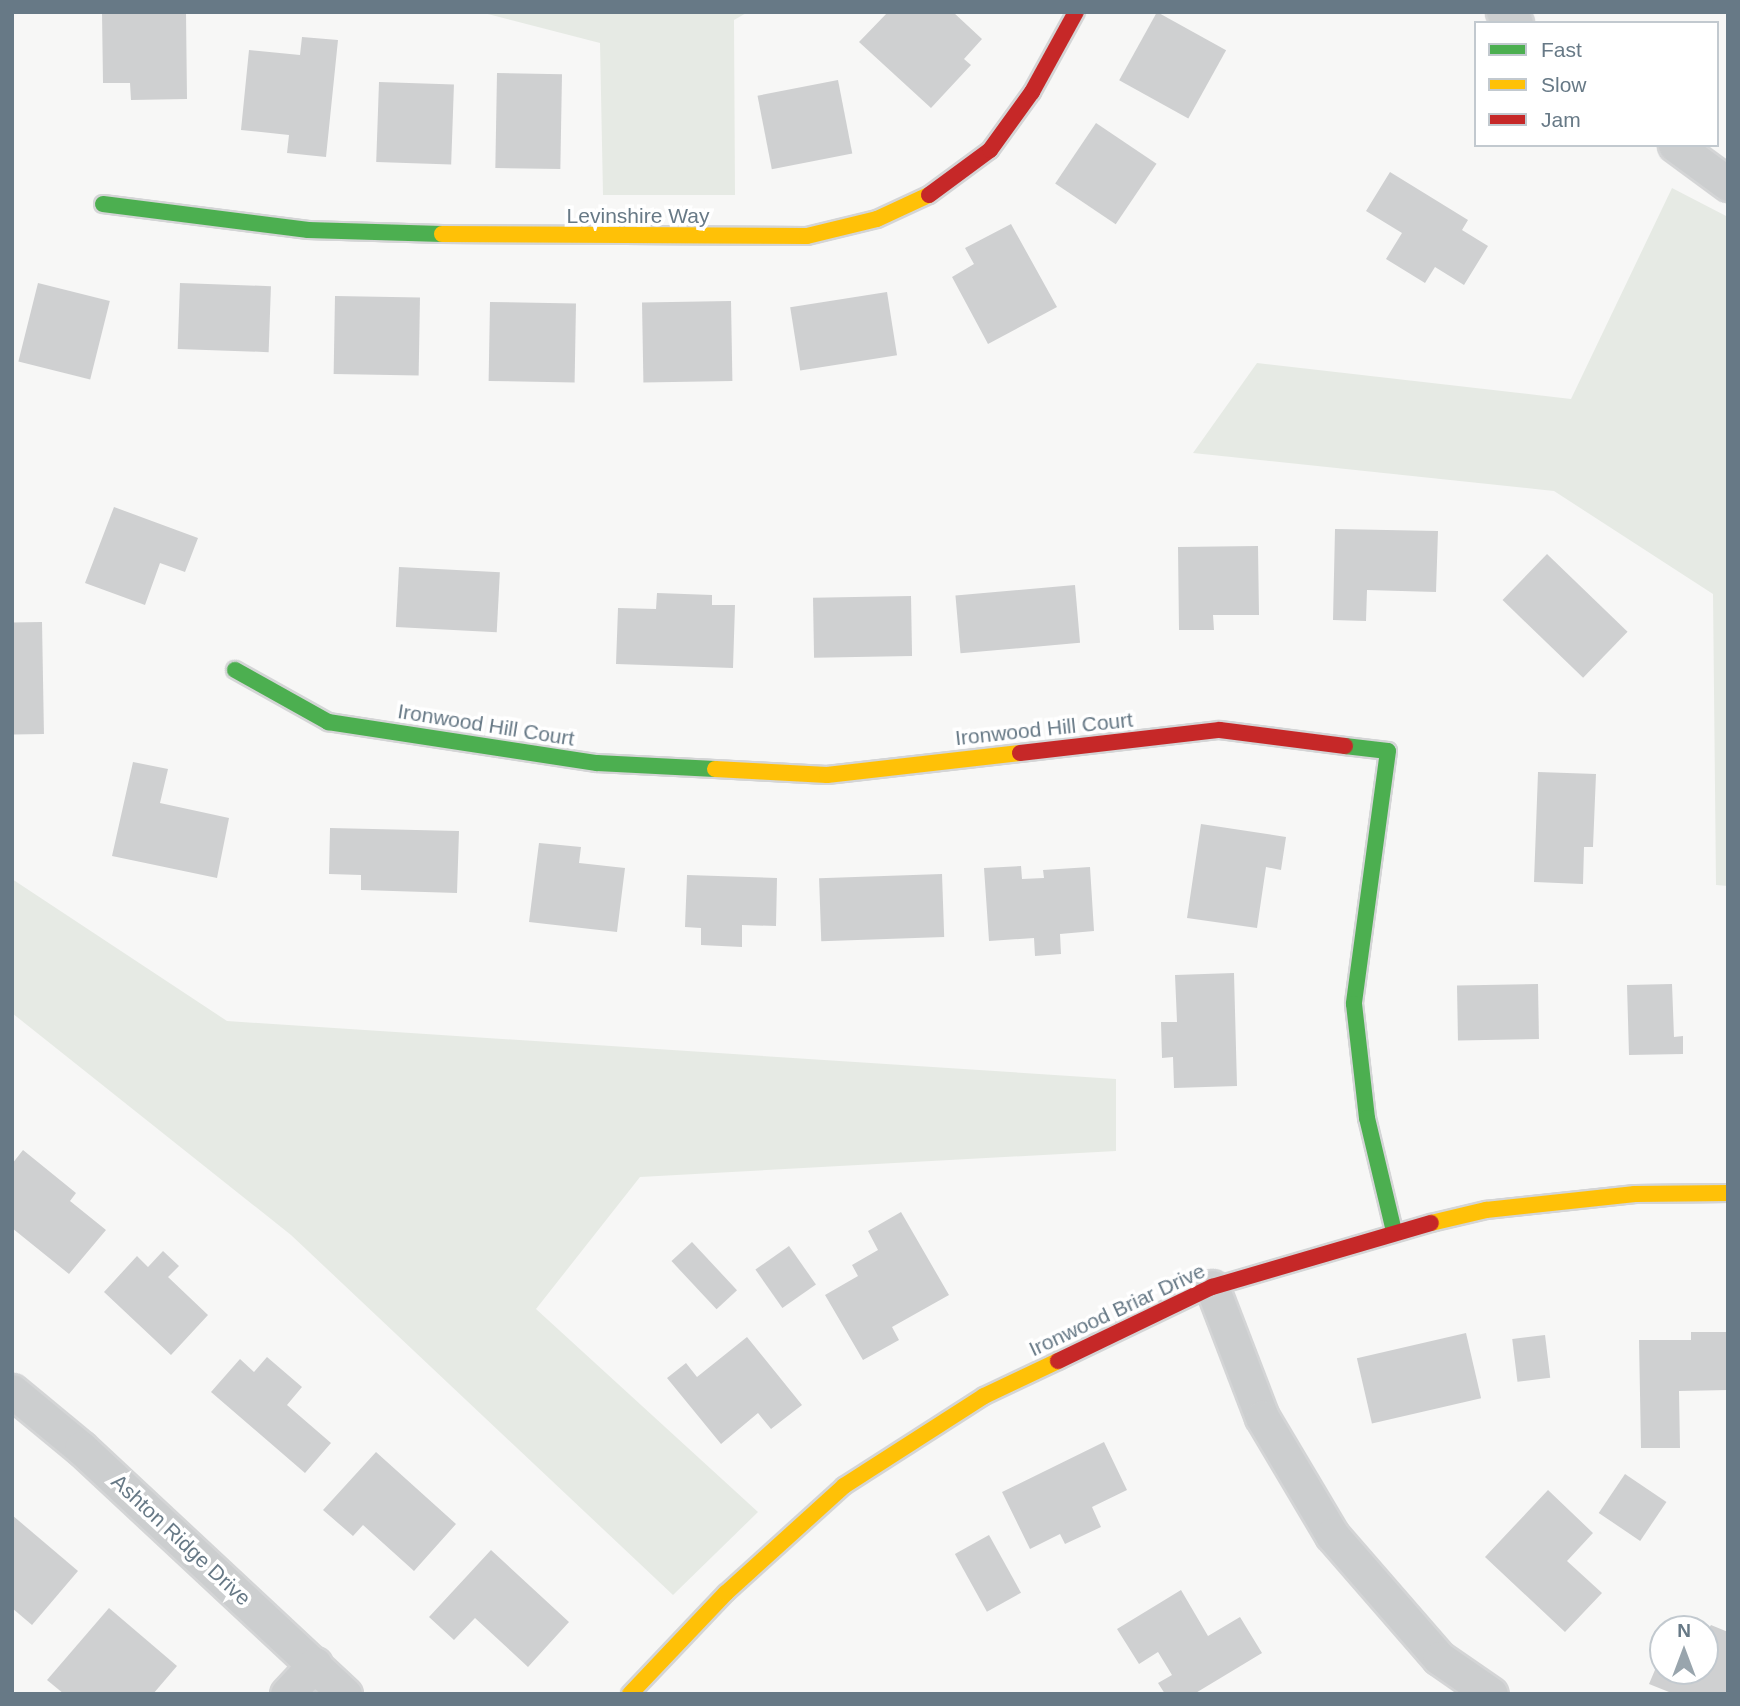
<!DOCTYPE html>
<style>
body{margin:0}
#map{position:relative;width:1740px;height:1706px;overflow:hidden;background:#f7f7f6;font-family:Arial,sans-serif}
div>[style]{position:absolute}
.green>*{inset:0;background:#e6eae4}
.building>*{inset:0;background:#cfd0d1;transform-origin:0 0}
.roads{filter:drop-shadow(2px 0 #d4d5d6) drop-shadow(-2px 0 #d4d5d6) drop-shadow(0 2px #d4d5d6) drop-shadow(0 -2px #d4d5d6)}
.street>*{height:33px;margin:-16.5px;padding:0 16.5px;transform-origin:16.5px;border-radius:16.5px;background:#cccecf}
.fast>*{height:16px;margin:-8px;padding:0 8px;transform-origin:8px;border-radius:8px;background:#4caf50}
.slow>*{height:16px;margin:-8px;padding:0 8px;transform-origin:8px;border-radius:8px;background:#ffc107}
.jam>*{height:16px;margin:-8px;padding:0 8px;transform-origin:8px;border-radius:8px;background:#c62828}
span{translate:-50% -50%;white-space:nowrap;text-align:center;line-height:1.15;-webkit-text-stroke:7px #fff;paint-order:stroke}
.street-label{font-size:21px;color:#677986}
.frame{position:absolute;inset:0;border:14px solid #677986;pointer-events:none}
.legend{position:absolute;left:1474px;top:21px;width:245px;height:126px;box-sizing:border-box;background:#fff;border:2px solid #c2c9cf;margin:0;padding:9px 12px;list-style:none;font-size:21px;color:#677986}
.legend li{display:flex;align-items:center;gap:14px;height:35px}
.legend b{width:35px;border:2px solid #c2c9cf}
.north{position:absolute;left:1649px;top:1615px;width:70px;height:70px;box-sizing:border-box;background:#fff;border:2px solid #c2c9cf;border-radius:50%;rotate:0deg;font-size:19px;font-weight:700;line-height:28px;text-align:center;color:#677986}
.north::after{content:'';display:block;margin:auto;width:24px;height:32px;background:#99a5ad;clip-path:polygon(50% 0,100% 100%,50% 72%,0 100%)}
</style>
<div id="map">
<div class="green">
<i style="clip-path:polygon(480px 12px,748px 12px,734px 20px,735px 195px,603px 195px,600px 43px)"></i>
<i style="clip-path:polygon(1672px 188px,1728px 217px,1728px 886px,1716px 885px,1713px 594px,1554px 491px,1193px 453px,1257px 363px,1571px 399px)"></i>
<i style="clip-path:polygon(12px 879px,227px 1021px,1116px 1079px,1116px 1151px,640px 1177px,536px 1309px,758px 1512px,673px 1595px,291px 1235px,12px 1013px)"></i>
</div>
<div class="building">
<i style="clip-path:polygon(102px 12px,186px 12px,187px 99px,131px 100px,130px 83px,103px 83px)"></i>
<i style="clip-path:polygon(888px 12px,953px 12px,982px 39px,964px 59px,971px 65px,931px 108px,859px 42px)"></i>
<i style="left:1157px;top:12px;width:79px;height:78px;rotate:29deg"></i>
<i style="clip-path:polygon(302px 37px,338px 40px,326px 157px,287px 153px,289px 135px,241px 130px,249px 50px,300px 55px)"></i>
<i style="left:497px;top:73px;width:65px;height:95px;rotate:1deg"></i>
<i style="left:838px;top:80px;width:75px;height:82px;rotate:79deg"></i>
<i style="left:379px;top:82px;width:75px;height:80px;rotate:2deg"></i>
<i style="left:1096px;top:123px;width:73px;height:73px;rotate:34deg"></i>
<i style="clip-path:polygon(1390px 172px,1468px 220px,1462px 230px,1488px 246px,1464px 285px,1435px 267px,1425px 283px,1386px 259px,1402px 233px,1366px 211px)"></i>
<i style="clip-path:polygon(1011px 224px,1057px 307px,988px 344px,952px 277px,974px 264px,965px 248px)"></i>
<i style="left:38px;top:283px;width:74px;height:81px;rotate:14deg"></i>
<i style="left:180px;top:283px;width:91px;height:66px;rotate:2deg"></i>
<i style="left:887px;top:292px;width:64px;height:98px;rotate:81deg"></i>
<i style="left:335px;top:296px;width:85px;height:78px;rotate:1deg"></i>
<i style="left:731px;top:301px;width:80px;height:89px;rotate:89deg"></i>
<i style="left:490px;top:302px;width:86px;height:79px;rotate:1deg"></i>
<i style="clip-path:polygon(114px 507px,198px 538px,185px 572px,160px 563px,145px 605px,85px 583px)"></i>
<i style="clip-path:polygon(1335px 529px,1438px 531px,1436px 592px,1367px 590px,1366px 621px,1333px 620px)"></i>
<i style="clip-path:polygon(1258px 546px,1259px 615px,1213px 615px,1214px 630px,1179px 630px,1178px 547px)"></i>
<i style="left:1547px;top:554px;width:112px;height:64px;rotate:44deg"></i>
<i style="left:399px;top:567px;width:101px;height:60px;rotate:3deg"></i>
<i style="left:1075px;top:585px;width:58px;height:120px;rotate:85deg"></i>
<i style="clip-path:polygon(657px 593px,712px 595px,712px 605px,735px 605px,733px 668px,616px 664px,618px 608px,656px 609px)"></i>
<i style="left:911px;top:596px;width:60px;height:98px;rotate:89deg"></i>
<i style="left:42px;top:622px;width:112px;height:30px;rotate:89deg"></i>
<i style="clip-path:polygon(133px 762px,168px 769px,160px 803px,229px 818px,217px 878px,112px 856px)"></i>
<i style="clip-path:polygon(1538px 772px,1596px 774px,1593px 847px,1584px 847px,1583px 884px,1534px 882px)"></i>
<i style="clip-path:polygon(1201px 824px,1286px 837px,1281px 870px,1266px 867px,1257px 928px,1187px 918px)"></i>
<i style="clip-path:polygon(330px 828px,459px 831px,457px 893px,361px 890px,361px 875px,329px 874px)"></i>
<i style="clip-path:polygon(539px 843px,581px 847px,579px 863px,625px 868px,617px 932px,529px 922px)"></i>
<i style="clip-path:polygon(1021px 866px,1022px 879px,1044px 878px,1043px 870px,1090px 867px,1094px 931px,1060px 934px,1061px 954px,1035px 956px,1034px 938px,989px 941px,984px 868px)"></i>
<i style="left:942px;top:874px;width:63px;height:123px;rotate:88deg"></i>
<i style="clip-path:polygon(687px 875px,777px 878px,776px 926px,742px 925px,742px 947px,701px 945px,701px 928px,685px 927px)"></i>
<i style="clip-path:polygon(1234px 973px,1237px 1086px,1174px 1088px,1173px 1057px,1162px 1058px,1161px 1022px,1177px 1022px,1175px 975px)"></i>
<i style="left:1538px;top:984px;width:55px;height:81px;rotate:89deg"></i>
<i style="clip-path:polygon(1672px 984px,1674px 1037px,1683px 1036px,1683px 1054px,1629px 1055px,1627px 985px)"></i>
<i style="clip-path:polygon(23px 1150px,76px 1193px,70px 1201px,106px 1230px,69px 1274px,12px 1228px,12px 1164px)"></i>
<i style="clip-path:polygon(901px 1212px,949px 1295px,892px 1327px,899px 1340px,863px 1360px,825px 1295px,858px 1276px,852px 1265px,878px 1250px,868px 1231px)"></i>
<i style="left:692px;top:1242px;width:66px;height:28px;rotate:47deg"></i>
<i style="left:789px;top:1246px;width:47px;height:41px;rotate:55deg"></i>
<i style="clip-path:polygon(163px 1251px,179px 1266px,168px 1277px,208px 1315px,171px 1355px,104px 1292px,137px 1256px,148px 1267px)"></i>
<i style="clip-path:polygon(1691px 1332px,1728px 1332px,1728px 1390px,1679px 1391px,1680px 1448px,1641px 1448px,1639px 1340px,1691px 1340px)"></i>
<i style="left:1466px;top:1333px;width:67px;height:112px;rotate:77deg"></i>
<i style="left:1545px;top:1335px;width:43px;height:33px;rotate:83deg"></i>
<i style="clip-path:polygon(747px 1337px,802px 1405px,771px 1429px,758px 1413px,721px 1444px,667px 1378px,686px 1363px,697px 1377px)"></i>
<i style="clip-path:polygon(267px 1357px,302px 1387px,287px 1405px,331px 1443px,305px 1473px,211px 1392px,240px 1359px,254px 1372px)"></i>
<i style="clip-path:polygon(1104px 1442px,1127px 1490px,1092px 1507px,1101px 1527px,1065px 1544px,1060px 1534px,1030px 1549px,1002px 1492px)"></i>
<i style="clip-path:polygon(376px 1452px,456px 1524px,414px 1571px,363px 1525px,353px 1536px,323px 1510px)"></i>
<i style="left:1625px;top:1474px;width:50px;height:47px;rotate:34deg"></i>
<i style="clip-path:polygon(1548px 1490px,1593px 1533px,1567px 1561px,1602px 1593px,1565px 1632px,1485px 1557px)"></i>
<i style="clip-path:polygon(12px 1515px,78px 1571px,32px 1625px,12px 1608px)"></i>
<i style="left:989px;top:1535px;width:66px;height:39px;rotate:61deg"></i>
<i style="clip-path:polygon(491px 1550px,569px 1622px,528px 1667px,475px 1618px,454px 1640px,429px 1617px)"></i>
<i style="clip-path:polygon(1181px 1590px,1208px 1636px,1240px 1617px,1262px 1653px,1194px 1694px,1165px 1694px,1158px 1683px,1172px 1675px,1158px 1652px,1139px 1664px,1117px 1629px)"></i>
<i style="clip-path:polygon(109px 1608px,177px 1666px,153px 1694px,64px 1694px,47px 1680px)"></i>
<i style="clip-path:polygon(1711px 1625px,1728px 1632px,1728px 1694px,1674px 1694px,1649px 1684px,1663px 1651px,1663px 1671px,1705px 1671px,1705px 1633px)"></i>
</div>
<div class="roads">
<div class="street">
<i style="left:1503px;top:12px;width:17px;rotate:40deg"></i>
<i style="left:1675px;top:145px;width:66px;rotate:36.3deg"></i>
<i style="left:1212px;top:1287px;width:139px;rotate:69deg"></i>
<i style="left:1262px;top:1417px;width:137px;rotate:59.3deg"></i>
<i style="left:1332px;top:1535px;width:163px;rotate:49deg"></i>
<i style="left:1439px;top:1658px;width:63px;rotate:34.7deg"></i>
<i style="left:12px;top:1391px;width:89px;rotate:39.6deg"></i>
<i style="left:81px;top:1448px;width:361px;rotate:43deg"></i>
<i style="left:287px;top:1694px;width:41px;rotate:-47deg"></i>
</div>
<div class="fast">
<i style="left:103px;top:204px;width:207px;rotate:7.2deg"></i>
<i style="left:308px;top:230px;width:134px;rotate:1.7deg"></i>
<i style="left:235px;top:670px;width:107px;rotate:29.2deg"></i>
<i style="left:328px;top:722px;width:272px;rotate:8.7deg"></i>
<i style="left:597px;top:763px;width:118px;rotate:2.9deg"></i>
<i style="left:1345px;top:746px;width:43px;rotate:6.6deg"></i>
<i style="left:1388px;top:751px;width:255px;rotate:97.7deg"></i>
<i style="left:1354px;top:1004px;width:115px;rotate:83.5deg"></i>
<i style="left:1367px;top:1118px;width:116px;rotate:76.6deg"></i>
</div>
<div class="slow">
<i style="left:442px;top:234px;width:365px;rotate:0.3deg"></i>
<i style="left:807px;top:236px;width:72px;rotate:-13.7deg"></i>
<i style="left:877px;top:219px;width:57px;rotate:-24.8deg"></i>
<i style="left:715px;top:769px;width:112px;rotate:3.1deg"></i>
<i style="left:827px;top:775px;width:194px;rotate:-6.5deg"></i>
<i style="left:1431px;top:1223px;width:57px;rotate:-13.3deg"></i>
<i style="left:1486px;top:1210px;width:150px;rotate:-6.1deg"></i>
<i style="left:1635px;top:1194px;width:93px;rotate:-0.6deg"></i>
<i style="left:630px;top:1694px;width:139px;rotate:-46.5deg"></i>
<i style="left:726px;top:1593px;width:159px;rotate:-42.2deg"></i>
<i style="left:844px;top:1486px;width:166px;rotate:-32.7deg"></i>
<i style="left:984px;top:1396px;width:82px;rotate:-25.3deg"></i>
</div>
<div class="jam">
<i style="left:929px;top:195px;width:76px;rotate:-36.4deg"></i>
<i style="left:990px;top:150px;width:72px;rotate:-54.1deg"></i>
<i style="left:1032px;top:92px;width:91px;rotate:-61.2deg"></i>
<i style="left:1020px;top:753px;width:201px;rotate:-6.6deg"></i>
<i style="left:1220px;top:730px;width:126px;rotate:7.3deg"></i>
<i style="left:1058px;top:1361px;width:171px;rotate:-25.7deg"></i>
<i style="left:1212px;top:1287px;width:228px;rotate:-16.3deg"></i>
</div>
</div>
<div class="street-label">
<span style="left:638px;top:216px">Levinshire Way</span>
<span style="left:486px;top:725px;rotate:9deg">Ironwood Hill Court</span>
<span style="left:1044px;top:729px;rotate:-6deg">Ironwood Hill Court</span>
<span style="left:1117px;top:1310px;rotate:-25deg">Ironwood Briar Drive</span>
<span style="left:181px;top:1540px;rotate:43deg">Ashton Ridge Drive</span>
</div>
<div class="frame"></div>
<ul class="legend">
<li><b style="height:9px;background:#4caf50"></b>Fast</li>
<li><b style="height:9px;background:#ffc107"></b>Slow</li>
<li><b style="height:9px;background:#c62828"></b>Jam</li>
</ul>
<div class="north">N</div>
</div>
